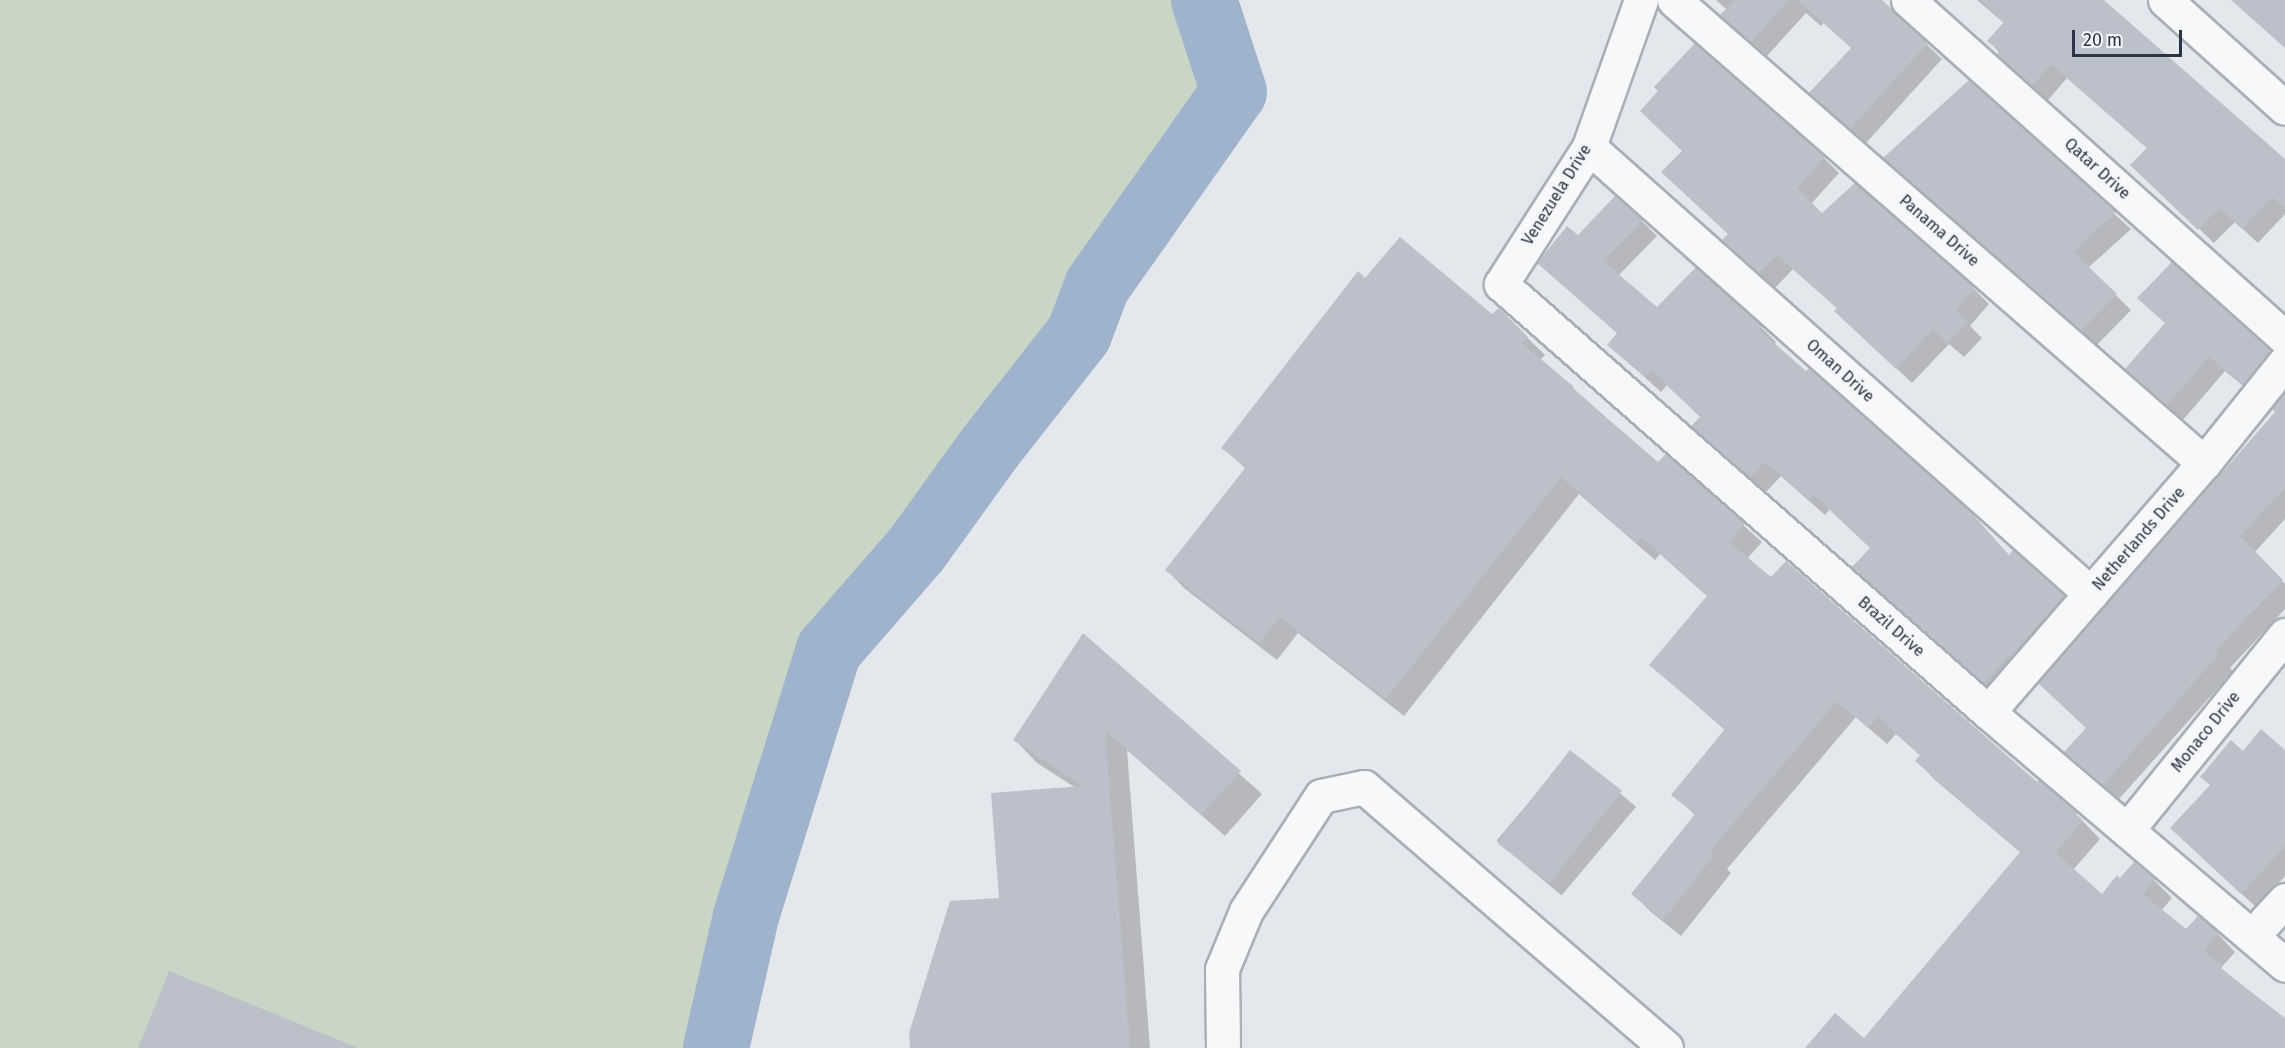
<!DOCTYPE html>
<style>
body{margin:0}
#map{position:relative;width:2285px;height:1048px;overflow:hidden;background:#e4e7ec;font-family:"Fira Sans",sans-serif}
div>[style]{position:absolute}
.green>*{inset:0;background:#c9d6c5}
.shadow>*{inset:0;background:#0003;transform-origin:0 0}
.river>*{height:66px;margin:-33px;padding:0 33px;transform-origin:33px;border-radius:33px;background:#9fb4cc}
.building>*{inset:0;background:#bbc0ca;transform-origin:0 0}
.roads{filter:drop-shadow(2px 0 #a9aeb7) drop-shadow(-2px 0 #a9aeb7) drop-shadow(0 2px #a9aeb7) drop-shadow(0 -2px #a9aeb7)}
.street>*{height:33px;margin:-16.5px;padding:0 16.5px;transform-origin:16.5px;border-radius:16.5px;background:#f7f8fa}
span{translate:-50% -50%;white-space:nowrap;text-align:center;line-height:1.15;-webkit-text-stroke:4.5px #f4f6f9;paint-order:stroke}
.street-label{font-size:16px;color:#2b3445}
.scale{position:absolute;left:2072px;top:30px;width:110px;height:27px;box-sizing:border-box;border:3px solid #2b3445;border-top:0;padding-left:8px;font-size:18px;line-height:21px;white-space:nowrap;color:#2b3445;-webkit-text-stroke:4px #f4f6f9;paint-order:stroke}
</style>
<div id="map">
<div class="green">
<i style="clip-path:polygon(0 0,1184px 0,1216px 93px,906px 539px,810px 650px,724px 949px,703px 1048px,0 1048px)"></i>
</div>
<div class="shadow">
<i style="clip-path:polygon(1716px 0,1880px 0,1942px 59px,1866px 143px,1811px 93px,1853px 49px,1824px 23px,1821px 26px,1806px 13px,1767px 56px,1722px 15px,1727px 10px)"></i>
<i style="clip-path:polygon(1977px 0,2102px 0,2285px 162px,2285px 214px,2258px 243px,2235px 222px,2214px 243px,2148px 180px,2148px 149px,2067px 78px,2048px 100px,2014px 69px,1989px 41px,2004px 23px)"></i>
<i style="clip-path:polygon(1969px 82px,2131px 229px,2088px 268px,2131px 310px,2097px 345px,1900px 173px)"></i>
<i style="clip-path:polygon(1824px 158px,1839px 173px,1811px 204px,1822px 216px,1974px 289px,1989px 304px,1970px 326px,1982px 338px,1964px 357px,1949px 344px,1912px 383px,1852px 326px,1838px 309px,1793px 269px,1775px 288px,1724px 240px)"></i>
<i style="clip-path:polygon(1642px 221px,1657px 236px,1618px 276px,1657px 309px,1761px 327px,1776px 342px,1774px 345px,2010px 557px,2014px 552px,2079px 612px,2000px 697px,1854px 567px,1871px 548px,1830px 509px,1825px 515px,1781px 476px,1766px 492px,1708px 441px,1701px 417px,1667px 385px,1661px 392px,1609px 345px,1618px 334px,1539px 263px,1578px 237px)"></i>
<i style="clip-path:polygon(2172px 264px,2285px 367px,2259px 399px,2225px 371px,2183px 420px,2127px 369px,2166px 324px)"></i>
<i style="clip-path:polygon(1365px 280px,1492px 316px,1499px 310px,1545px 355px,1540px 360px,1591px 405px,1659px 464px,1666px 456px,1762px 542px,1747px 559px,2076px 814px,2100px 839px,2073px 870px,2102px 896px,2121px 880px,2154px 880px,2172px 898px,2161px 911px,2186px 931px,2218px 934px,2235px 952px,2221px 968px,2285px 1021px,2285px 1048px,1807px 1048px,1864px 1040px,2021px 853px,1934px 779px,1917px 761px,1921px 756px,1896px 734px,1887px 744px,1856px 717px,1727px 869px,1731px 873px,1681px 936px,1651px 912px,1633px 894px,1695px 815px,1673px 794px,1726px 731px,1651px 665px,1708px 597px,1660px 554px,1655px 560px,1579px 494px,1404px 716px,1298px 633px,1277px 660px,1184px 588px,1167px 570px,1246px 469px,1223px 447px)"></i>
<i style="clip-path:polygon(2285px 393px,2285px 519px,2254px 553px,2285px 584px,2285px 609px,2230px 668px,2233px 671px,2119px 799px,2066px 752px,2088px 728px,2277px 412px)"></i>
<i style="clip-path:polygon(1083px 635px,1262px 794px,1225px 836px,1127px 750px,1150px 1048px,911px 1048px,1001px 899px,1076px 788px,1037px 763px,1015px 740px)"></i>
<i style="left:1571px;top:752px;width:85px;height:116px;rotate:40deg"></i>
<i style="clip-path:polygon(2285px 752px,2285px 876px,2257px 908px,2187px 843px,2211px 786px,2202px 777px,2243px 753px)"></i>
</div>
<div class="river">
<i style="left:716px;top:1048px;width:135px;rotate:-77.2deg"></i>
<i style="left:746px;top:916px;width:279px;rotate:-72.7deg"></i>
<i style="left:829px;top:650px;width:133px;rotate:-49deg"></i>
<i style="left:916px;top:550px;width:123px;rotate:-54.2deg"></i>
<i style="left:988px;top:450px;width:147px;rotate:-51.9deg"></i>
<i style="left:1079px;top:334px;width:51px;rotate:-69.4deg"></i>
<i style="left:1097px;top:286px;width:237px;rotate:-54.8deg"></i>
<i style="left:1234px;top:92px;width:97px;rotate:-108.1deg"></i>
</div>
<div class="building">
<i style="clip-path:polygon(1735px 0,1789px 0,1751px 42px,1720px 15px)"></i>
<i style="clip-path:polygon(1798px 0,1882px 0,1928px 43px,1850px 129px,1809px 93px,1851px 48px)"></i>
<i style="clip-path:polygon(1980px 0,2104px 0,2285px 159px,2285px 209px,2272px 197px,2242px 229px,2219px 208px,2198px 230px,2130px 165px,2147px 148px,2051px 64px,2032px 86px,1997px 54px,2000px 51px,1987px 41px,2004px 22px)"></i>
<i style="clip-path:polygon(2231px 0,2285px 0,2285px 48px)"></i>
<i style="clip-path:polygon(1695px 43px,1825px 157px,1797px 188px,1822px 213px,1855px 183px,1975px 288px,1956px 310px,1968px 322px,1947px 343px,1933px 329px,1896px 369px,1834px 311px,1837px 308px,1777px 255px,1759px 273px,1722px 240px,1728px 234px,1661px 172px,1682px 151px,1640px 111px,1658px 91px,1654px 87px)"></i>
<i style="clip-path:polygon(1969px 80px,2116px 212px,2073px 252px,2117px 294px,2081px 331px,1883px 158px)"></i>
<i style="clip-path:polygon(1615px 196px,1643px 220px,1603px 261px,1657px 307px,1696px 267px,1762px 326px,1759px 330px,1806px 371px,1809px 368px,1968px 509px,2009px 555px,2013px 550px,2064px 595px,2011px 657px,2009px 655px,1984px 683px,1852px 567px,1870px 548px,1814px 495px,1809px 501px,1765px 462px,1750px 478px,1691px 426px,1700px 417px,1651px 370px,1645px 377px,1607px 345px,1617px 333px,1537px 263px,1567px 226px,1578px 235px)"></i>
<i style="clip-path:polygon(1400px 237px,1492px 314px,1499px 308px,1528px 337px,1522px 343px,1574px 387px,1573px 388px,1608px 419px,1658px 462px,1666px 454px,1745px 523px,1729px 542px,1771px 577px,1786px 561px,2037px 782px,2039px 780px,2077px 813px,2076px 815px,2083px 820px,2056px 853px,2102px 894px,2117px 875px,2120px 878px,2134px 862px,2155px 879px,2143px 894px,2186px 929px,2198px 916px,2219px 933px,2204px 950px,2222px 966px,2220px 968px,2285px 1018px,2285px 1048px,1805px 1048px,1835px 1013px,1864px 1038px,2020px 852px,1915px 761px,1920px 755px,1878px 717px,1868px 728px,1837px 701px,1710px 851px,1714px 855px,1663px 920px,1631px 894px,1695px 814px,1671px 795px,1725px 729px,1649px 665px,1707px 596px,1642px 537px,1636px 543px,1561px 477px,1386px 699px,1280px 617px,1259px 643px,1165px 570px,1246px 467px,1221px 448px,1358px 271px,1365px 278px)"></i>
<i style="clip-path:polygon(2172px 262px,2270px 350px,2243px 385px,2209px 357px,2167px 405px,2125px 369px,2165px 323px,2137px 298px)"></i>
<i style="clip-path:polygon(2285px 392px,2285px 488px,2240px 536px,2283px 580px,2215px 651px,2219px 654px,2103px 785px,2064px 752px,2086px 728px,2038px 683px,2275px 412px,2272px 409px)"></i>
<i style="clip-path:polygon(1083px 633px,1241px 771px,1201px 815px,1105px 730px,1130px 1048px,910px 1048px,909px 1033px,950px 901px,999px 898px,991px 793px,1083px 786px,1013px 740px)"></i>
<i style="clip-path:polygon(2261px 729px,2285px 750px,2285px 846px,2241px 894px,2170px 828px,2210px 785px,2200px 777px,2231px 740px,2243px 751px)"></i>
<i style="left:1570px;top:750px;width:66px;height:118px;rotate:38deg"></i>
<i style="clip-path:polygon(169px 971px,356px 1047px,356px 1048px,138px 1048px)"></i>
</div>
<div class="roads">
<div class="street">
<i style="left:1641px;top:0;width:156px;rotate:109.5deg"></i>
<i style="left:1589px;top:147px;width:163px;rotate:122.7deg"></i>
<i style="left:1501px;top:284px;width:648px;rotate:41.31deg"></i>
<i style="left:1988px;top:712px;width:390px;rotate:40.4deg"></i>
<i style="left:1674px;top:0;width:704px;rotate:41.14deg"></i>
<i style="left:1908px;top:0;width:506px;rotate:41.88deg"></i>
<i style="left:2165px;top:0;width:161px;rotate:42deg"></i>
<i style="left:1589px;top:147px;width:672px;rotate:41.68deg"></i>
<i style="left:1988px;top:712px;width:330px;rotate:-49.1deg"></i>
<i style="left:2204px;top:463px;width:129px;rotate:-51.3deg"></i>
<i style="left:2127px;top:830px;width:251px;rotate:-51deg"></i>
<i style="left:2252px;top:936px;width:49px;rotate:-47.5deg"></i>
<i style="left:1223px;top:1048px;width:79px;rotate:-90.7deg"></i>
<i style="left:1222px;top:969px;width:63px;rotate:-67.5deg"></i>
<i style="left:1246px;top:911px;width:137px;rotate:-56.9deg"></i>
<i style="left:1321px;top:796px;width:44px;rotate:-11.8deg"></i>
<i style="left:1364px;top:787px;width:399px;rotate:40.8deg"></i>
</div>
</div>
<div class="street-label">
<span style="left:2097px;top:169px;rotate:42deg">Qatar Drive</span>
<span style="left:1557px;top:195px;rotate:-58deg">Venezuela Drive</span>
<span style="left:1939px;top:231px;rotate:41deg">Panama Drive</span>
<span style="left:1840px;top:371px;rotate:42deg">Oman Drive</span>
<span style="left:2139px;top:539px;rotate:-49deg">Netherlands Drive</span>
<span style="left:1891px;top:627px;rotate:41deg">Brazil Drive</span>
<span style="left:2206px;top:732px;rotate:-51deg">Monaco Drive</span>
</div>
<div class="scale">20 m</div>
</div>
